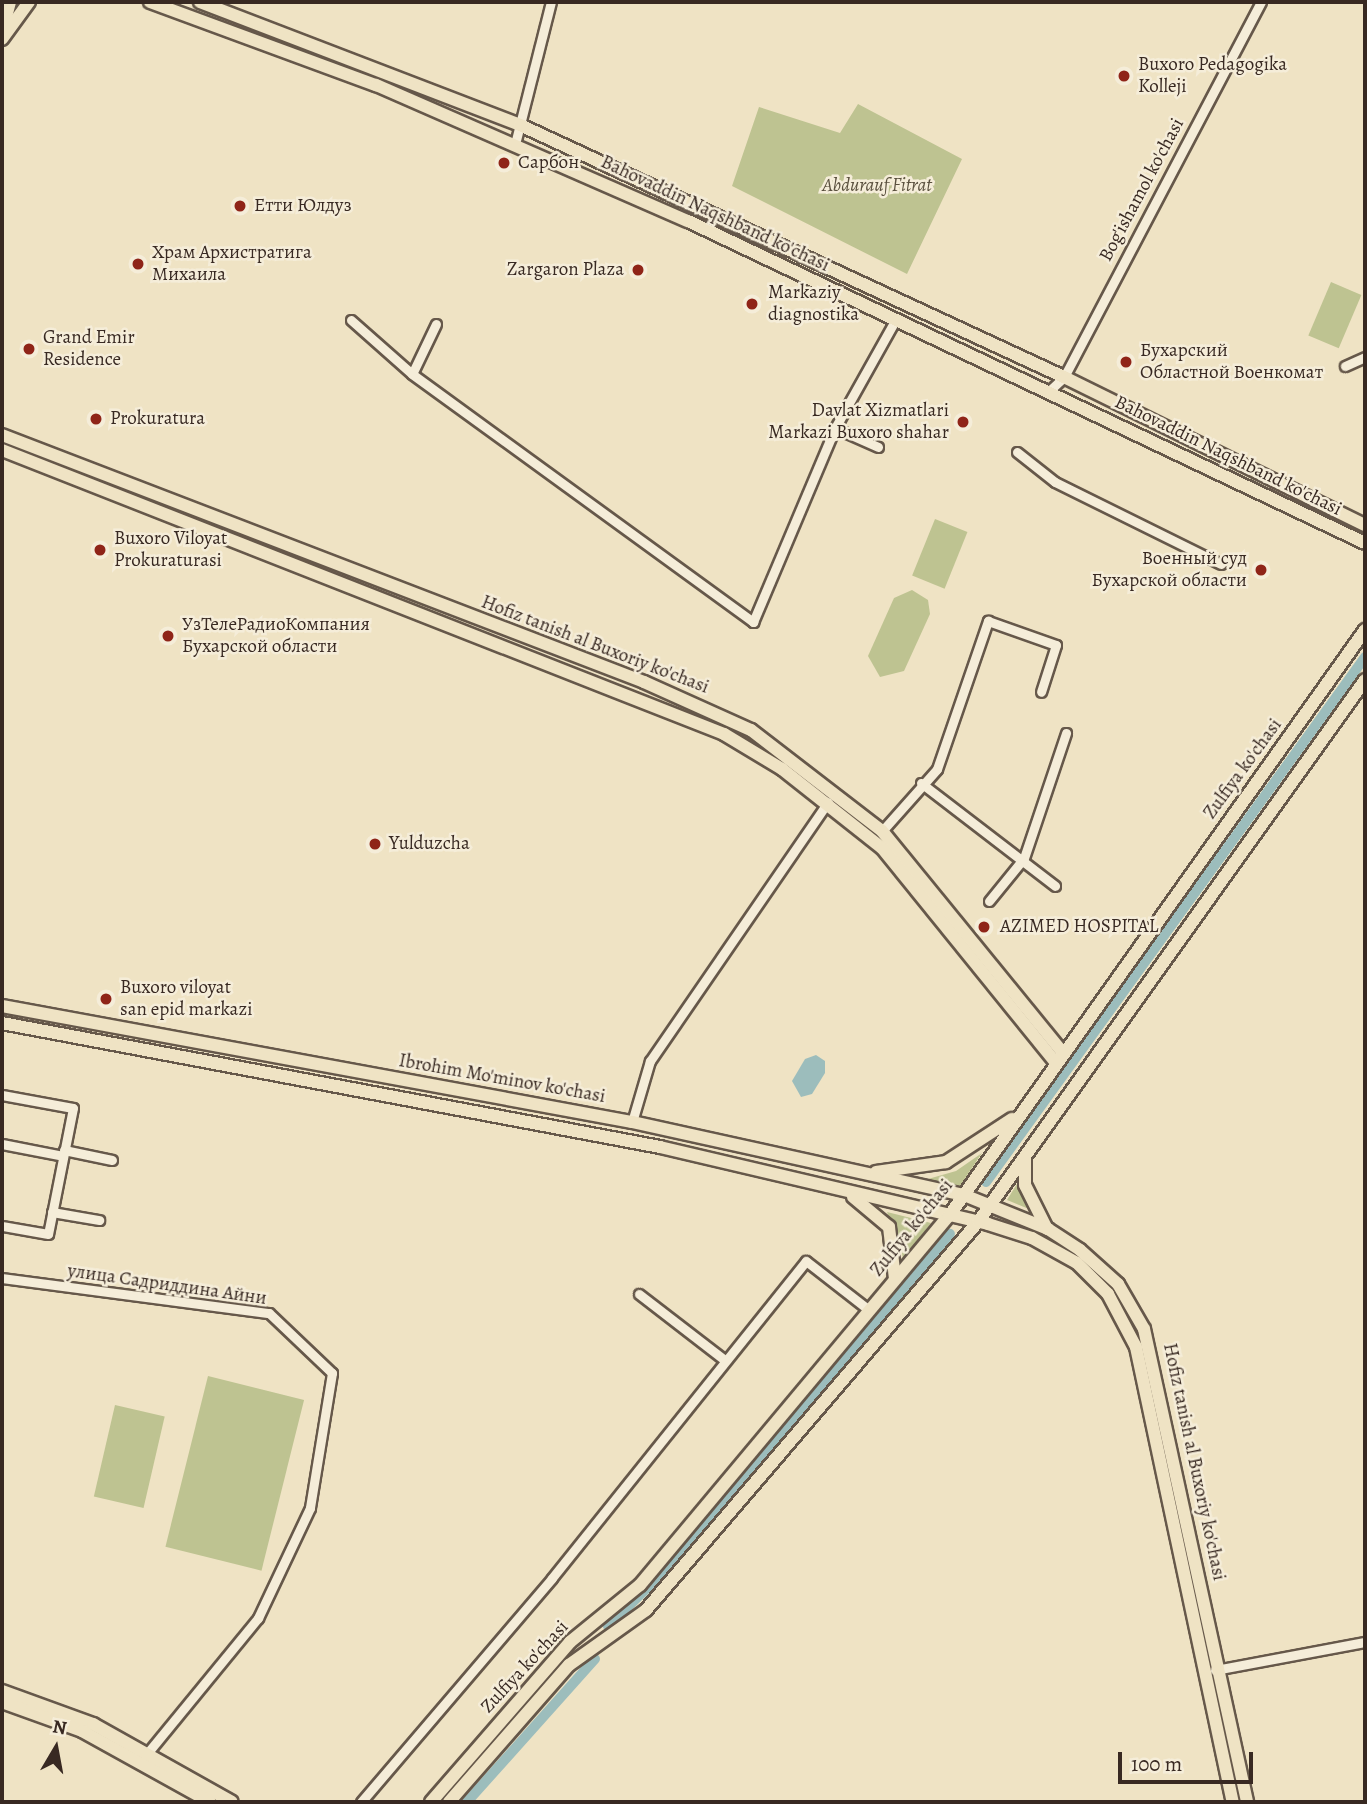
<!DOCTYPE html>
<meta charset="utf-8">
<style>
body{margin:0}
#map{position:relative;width:1367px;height:1804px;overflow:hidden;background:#efe3c4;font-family:Alegreya,serif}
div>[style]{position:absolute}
.green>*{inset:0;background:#bec391;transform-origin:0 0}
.water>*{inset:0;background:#9cbdbc}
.canal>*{height:10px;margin:-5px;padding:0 5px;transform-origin:5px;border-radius:5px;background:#9cbdbc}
.roads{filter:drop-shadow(2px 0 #66584a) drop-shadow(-2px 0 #66584a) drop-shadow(0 2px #66584a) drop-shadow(0 -2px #66584a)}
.minor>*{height:9px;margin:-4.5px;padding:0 4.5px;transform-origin:4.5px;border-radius:4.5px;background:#f5edd9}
.major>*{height:12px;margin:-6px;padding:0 6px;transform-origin:6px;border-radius:6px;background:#efe3c4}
.dots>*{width:19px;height:19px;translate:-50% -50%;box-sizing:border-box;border:4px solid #f5edd9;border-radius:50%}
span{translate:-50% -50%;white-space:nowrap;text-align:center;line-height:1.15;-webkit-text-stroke:5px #f5edd9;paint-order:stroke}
.poi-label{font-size:19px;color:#382922}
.left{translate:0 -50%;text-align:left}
.right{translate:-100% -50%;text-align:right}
.park-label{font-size:19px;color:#5a503e;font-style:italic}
.street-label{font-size:19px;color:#382922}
.frame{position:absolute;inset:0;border:4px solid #382922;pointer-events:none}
.north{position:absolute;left:21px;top:1713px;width:70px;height:70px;-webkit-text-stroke:5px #f5edd9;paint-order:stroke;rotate:10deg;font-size:19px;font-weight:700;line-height:28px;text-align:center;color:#382922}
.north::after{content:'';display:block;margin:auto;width:24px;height:32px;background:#382922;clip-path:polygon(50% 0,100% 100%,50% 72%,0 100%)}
.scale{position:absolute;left:1118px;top:1752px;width:135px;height:32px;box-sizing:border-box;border:4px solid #382922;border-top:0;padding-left:9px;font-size:21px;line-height:24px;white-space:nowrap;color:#382922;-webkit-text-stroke:5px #f5edd9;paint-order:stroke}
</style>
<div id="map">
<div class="green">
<i style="clip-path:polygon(858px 104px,962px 159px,907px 274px,732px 186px,759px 107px,840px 133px)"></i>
<i style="left:1331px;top:282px;width:33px;height:58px;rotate:23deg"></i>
<i style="left:935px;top:519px;width:35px;height:61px;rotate:22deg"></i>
<i style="clip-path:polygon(912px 590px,928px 600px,930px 614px,904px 671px,880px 677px,868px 656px,894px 598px)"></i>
<i style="clip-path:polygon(982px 1153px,960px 1186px,928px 1179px,956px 1171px)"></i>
<i style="clip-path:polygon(1020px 1179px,1023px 1196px,1029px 1209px,1007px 1200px)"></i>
<i style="clip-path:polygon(887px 1212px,931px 1223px,903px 1259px,901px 1247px)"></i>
<i style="left:208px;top:1376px;width:99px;height:176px;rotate:14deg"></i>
<i style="left:115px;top:1405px;width:51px;height:94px;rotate:13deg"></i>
</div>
<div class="water">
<i style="clip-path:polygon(816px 1055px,825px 1061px,825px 1073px,812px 1094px,801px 1097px,792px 1081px,805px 1059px)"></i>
</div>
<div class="canal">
<i style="left:986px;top:1182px;width:648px;rotate:-54.17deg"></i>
<i style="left:608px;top:1626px;width:88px;rotate:-44.1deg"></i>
<i style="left:671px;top:1565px;width:433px;rotate:-49.9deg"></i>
<i style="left:467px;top:1802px;width:192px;rotate:-48.2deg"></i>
</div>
<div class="roads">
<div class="minor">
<i style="left:515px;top:144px;width:146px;rotate:-75.8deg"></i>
<i style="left:351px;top:320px;width:81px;rotate:41.5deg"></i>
<i style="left:436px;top:324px;width:55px;rotate:115.6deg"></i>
<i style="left:412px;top:374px;width:422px;rotate:36deg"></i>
<i style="left:753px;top:622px;width:211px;rotate:-67.1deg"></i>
<i style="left:835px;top:428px;width:125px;rotate:-60.8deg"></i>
<i style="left:1345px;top:366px;width:22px;rotate:-24deg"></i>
<i style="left:1049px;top:391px;width:21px;rotate:-43deg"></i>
<i style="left:1064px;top:377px;width:424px;rotate:-62.3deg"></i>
<i style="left:835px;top:428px;width:47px;rotate:23.8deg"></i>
<i style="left:1017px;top:452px;width:48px;rotate:38.3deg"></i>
<i style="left:1055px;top:482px;width:185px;rotate:26.3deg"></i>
<i style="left:921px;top:783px;width:169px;rotate:37.5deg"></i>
<i style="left:882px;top:831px;width:83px;rotate:-48.4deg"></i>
<i style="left:937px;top:769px;width:157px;rotate:-71deg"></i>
<i style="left:988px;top:621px;width:72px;rotate:19.4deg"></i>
<i style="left:1056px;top:645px;width:49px;rotate:107.7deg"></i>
<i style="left:989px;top:901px;width:55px;rotate:-50.9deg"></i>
<i style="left:1024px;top:858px;width:132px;rotate:-71.4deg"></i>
<i style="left:2px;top:1095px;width:72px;rotate:10.4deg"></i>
<i style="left:73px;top:1108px;width:128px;rotate:101.2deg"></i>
<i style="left:48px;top:1234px;width:47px;rotate:-170.1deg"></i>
<i style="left:632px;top:1122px;width:64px;rotate:-73.6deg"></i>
<i style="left:650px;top:1061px;width:314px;rotate:-55.5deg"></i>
<i style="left:2px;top:1144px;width:62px;rotate:11.1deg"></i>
<i style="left:64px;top:1150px;width:49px;rotate:11.8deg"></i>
<i style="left:52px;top:1212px;width:48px;rotate:9.7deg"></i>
<i style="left:2px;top:1278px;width:269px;rotate:7.5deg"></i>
<i style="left:269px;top:1313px;width:87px;rotate:43.6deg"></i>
<i style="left:332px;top:1373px;width:137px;rotate:99.3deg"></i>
<i style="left:310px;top:1508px;width:122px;rotate:115.3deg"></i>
<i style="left:258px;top:1618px;width:177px;rotate:129.3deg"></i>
<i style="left:639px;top:1294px;width:105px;rotate:37.6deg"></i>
<i style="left:1215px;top:1670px;width:153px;rotate:-10.6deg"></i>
<i style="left:361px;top:1802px;width:294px;rotate:-49.5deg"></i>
<i style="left:552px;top:1578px;width:406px;rotate:-51.3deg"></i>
<i style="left:806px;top:1261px;width:80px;rotate:37.9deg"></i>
</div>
<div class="major">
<i style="left:150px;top:2px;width:241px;rotate:20.2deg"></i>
<i style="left:376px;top:85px;width:340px;rotate:23.6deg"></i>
<i style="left:688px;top:221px;width:750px;rotate:25.44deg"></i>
<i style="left:200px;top:2px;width:343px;rotate:21deg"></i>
<i style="left:520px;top:125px;width:600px;rotate:24.86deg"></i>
<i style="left:1064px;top:377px;width:335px;rotate:26.2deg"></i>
<i style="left:2px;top:32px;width:31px;rotate:-75deg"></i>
<i style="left:2px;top:39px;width:46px;rotate:-53.9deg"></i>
<i style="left:2px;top:435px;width:688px;rotate:21.04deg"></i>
<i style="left:644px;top:682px;width:117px;rotate:24.2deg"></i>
<i style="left:751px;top:730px;width:165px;rotate:37.6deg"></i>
<i style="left:882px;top:831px;width:286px;rotate:50.8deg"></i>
<i style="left:2px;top:450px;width:776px;rotate:21.47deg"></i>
<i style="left:724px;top:734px;width:68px;rotate:31.1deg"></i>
<i style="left:782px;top:769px;width:127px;rotate:38.3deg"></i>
<i style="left:882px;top:848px;width:277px;rotate:51deg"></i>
<i style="left:2px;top:1006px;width:641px;rotate:10.43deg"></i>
<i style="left:632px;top:1122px;width:340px;rotate:12.4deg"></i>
<i style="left:964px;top:1195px;width:91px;rotate:22deg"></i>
<i style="left:1048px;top:1229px;width:38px;rotate:33deg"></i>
<i style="left:1080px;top:1250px;width:51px;rotate:41.8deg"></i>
<i style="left:1118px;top:1284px;width:52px;rotate:60deg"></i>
<i style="left:1144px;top:1329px;width:484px;rotate:77.7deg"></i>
<i style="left:2px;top:1023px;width:670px;rotate:10.67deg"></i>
<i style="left:660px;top:1147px;width:337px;rotate:13.2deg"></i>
<i style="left:988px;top:1224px;width:46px;rotate:17.7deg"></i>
<i style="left:1032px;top:1238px;width:51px;rotate:29.1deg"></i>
<i style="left:1077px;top:1263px;width:44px;rotate:45deg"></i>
<i style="left:1108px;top:1294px;width:60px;rotate:62.2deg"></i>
<i style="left:1136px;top:1347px;width:465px;rotate:78deg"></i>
<i style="left:1025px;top:1158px;width:27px;rotate:90deg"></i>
<i style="left:1025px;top:1185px;width:49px;rotate:63.4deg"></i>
<i style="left:876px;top:1172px;width:71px;rotate:-8.1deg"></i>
<i style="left:946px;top:1162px;width:79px;rotate:-33.1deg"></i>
<i style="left:853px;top:1197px;width:47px;rotate:39.8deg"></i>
<i style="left:889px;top:1227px;width:52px;rotate:83.4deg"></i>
<i style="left:2px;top:1691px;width:97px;rotate:19.9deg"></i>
<i style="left:93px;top:1724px;width:159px;rotate:29.3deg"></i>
<i style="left:2px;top:1702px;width:85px;rotate:19.9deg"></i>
<i style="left:82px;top:1731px;width:146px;rotate:29deg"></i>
<i style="left:431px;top:1802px;width:212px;rotate:-49deg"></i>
<i style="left:570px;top:1642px;width:90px;rotate:-39.2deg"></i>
<i style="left:640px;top:1585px;width:481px;rotate:-50.1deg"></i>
<i style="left:949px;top:1216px;width:719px;rotate:-54.63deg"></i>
<i style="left:449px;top:1802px;width:182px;rotate:-48.8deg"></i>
<i style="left:569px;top:1665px;width:95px;rotate:-35.5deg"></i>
<i style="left:646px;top:1610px;width:511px;rotate:-49.45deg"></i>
<i style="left:978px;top:1222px;width:666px;rotate:-54.47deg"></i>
</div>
</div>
<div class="dots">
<i style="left:1124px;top:76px;background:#8f2418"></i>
<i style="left:504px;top:163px;background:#8f2418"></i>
<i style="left:240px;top:206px;background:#8f2418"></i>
<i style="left:138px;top:264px;background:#8f2418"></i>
<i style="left:638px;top:270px;background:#8f2418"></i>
<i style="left:752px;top:304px;background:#8f2418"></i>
<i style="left:29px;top:349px;background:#8f2418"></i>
<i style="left:1126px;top:362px;background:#8f2418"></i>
<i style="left:96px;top:419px;background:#8f2418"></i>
<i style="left:963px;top:422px;background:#8f2418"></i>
<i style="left:100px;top:550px;background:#8f2418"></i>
<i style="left:1261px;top:570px;background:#8f2418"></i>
<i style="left:168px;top:636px;background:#8f2418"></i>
<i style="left:375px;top:844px;background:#8f2418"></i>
<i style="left:984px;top:927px;background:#8f2418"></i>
<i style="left:106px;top:999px;background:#8f2418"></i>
</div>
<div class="poi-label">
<span class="left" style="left:1138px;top:76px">Buxoro Pedagogika<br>Kolleji</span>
<span class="left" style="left:518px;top:163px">Сарбон</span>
<span class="left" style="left:254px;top:206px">Етти Юлдуз</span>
<span class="left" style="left:152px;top:264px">Храм Архистратига<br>Михаила</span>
<span class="right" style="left:624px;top:270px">Zargaron Plaza</span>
<span class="left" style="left:768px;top:304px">Markaziy<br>diagnostika</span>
<span class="left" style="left:43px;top:349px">Grand Emir<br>Residence</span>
<span class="left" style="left:1140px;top:362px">Бухарский<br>Областной Военкомат</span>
<span class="right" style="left:949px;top:422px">Davlat Xizmatlari<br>Markazi Buxoro shahar</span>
<span class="left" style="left:110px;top:419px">Prokuratura</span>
<span class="left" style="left:114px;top:550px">Buxoro Viloyat<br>Prokuraturasi</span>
<span class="right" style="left:1247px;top:570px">Военный суд<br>Бухарской области</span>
<span class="left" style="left:182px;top:636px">УзТелеРадиоКомпания<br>Бухарской области</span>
<span class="left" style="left:389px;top:844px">Yulduzcha</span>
<span class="left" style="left:1000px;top:927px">AZIMED HOSPITAL</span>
<span class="left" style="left:120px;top:999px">Buxoro viloyat<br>san epid markazi</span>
</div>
<div class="park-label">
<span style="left:877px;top:186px">Abdurauf Fitrat</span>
</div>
<div class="street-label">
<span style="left:1142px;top:190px;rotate:-62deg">Bog'ishamol ko'chasi</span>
<span style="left:715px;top:214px;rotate:25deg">Bahovaddin Naqshband ko'chasi</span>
<span style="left:1228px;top:456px;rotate:26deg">Bahovaddin Naqshband ko'chasi</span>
<span style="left:595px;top:645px;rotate:21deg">Hofiz tanish al Buxoriy ko'chasi</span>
<span style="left:1243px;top:769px;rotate:-54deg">Zulfiya ko'chasi</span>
<span style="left:502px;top:1079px;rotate:10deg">Ibrohim Mo'minov ko'chasi</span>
<span style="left:912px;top:1228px;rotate:-51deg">Zulfiya ko'chasi</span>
<span style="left:167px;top:1285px;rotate:8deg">улица Садриддина Айни</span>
<span style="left:1194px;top:1462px;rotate:78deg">Hofiz tanish al Buxoriy ko'chasi</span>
<span style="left:525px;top:1667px;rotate:-47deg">Zulfiya ko'chasi</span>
</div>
<div class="frame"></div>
<div class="north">N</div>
<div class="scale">100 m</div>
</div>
